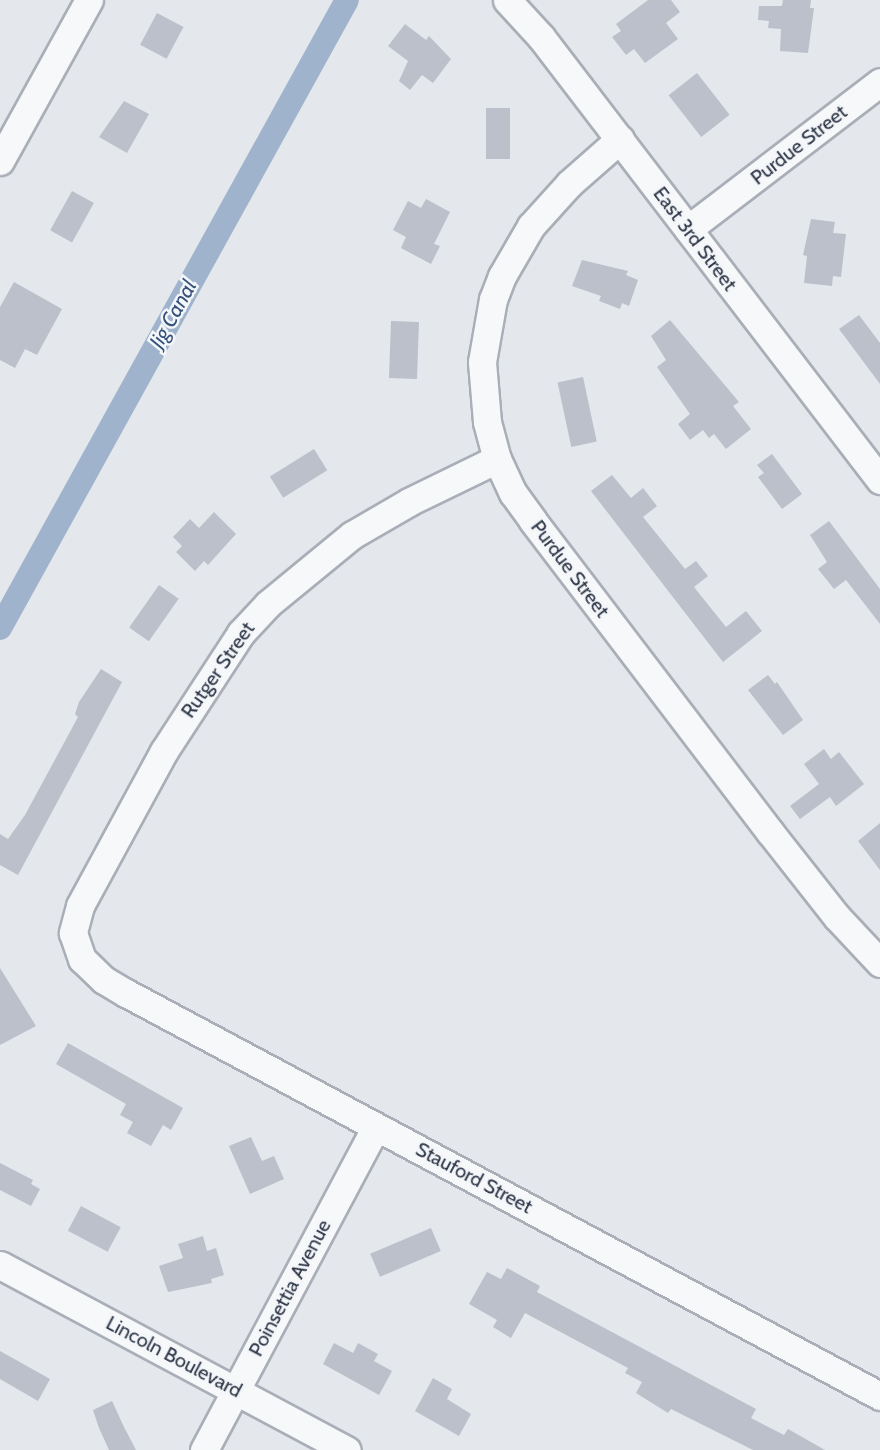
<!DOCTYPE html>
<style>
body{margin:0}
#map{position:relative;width:880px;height:1450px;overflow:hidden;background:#e4e7ec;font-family:Cabin,sans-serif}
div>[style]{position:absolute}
.canal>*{height:24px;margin:-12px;padding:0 12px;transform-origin:12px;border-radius:12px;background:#9fb4cc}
.building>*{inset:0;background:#bbc0ca;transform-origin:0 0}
.roads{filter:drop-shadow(2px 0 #a9aeb7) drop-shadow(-2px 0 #a9aeb7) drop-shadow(0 2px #a9aeb7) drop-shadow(0 -2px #a9aeb7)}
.minor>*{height:27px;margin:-13.5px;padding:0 13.5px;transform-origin:13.5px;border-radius:13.5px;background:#f7f8fa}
span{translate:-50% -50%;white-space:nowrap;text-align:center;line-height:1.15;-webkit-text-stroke:5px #f4f6f9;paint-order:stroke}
.street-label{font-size:20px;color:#2b3445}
.water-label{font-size:21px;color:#34527a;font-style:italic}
</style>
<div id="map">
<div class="canal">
<i style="left:0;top:628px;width:717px;rotate:-61.08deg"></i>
</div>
<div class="building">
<i style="clip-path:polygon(648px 0,671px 0,680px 12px,666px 23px,678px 39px,645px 63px,634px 49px,626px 55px,612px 37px,621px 31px,616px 24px)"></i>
<i style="clip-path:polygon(783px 0,811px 0,810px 8px,814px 8px,808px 53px,780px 51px,781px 29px,768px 28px,769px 21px,758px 20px,759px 6px,782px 6px)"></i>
<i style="left:157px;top:13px;width:30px;height:36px;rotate:28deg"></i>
<i style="clip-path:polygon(405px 24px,426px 40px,429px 36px,451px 59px,433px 83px,422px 75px,410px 90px,399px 81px,408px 61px,388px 46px)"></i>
<i style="left:697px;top:73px;width:53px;height:36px;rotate:52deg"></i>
<i style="clip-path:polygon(124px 101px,149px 114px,127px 153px,99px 137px)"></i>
<i style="left:486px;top:108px;width:24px;height:51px"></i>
<i style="left:72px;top:191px;width:25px;height:45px;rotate:29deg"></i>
<i style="clip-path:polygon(426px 199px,450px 212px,434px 244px,440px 246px,431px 264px,401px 248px,406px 237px,393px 230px,408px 201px,421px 208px)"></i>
<i style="clip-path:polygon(811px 219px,835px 222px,833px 233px,846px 234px,841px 277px,833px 276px,832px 286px,804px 283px,807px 256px,803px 255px)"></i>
<i style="clip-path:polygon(582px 260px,628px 271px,626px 275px,638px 280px,629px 306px,622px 303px,620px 309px,599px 301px,601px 296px,572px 286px)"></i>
<i style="clip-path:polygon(14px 282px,62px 309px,37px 355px,25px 349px,15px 368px,0 360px,0 307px)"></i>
<i style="clip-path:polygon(859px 315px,880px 343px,880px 384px,839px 329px)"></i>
<i style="clip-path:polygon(670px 320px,739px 402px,733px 406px,751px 429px,726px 449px,714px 434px,709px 438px,703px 430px,690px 440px,678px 424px,690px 414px,657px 367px,666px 360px,651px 336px)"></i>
<i style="left:391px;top:321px;width:28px;height:57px;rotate:2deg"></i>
<i style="left:583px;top:377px;width:66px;height:26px;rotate:78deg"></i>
<i style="left:314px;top:449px;width:25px;height:52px;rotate:58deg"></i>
<i style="clip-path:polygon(772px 454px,802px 494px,782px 509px,758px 477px,764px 473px,757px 465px)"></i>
<i style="clip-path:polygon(612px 475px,631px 498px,643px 488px,657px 506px,643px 517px,685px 569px,696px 561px,708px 576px,694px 587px,726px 627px,746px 611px,762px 631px,723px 662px,591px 491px)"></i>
<i style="clip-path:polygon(214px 512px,236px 534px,208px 565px,204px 561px,195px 571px,176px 552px,182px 546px,173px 537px,190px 519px,199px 528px)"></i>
<i style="clip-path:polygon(829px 521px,880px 589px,880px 624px,846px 580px,834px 589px,818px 569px,827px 562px,810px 535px)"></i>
<i style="left:159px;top:585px;width:24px;height:52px;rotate:35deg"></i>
<i style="clip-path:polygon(101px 669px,122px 682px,18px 875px,0 865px,0 834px,8px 839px,25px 815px,78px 717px,75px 714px,79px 702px)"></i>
<i style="clip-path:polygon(768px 675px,775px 684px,777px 682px,803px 720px,783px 735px,748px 690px)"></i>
<i style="clip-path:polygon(824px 749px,831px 759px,839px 752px,864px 784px,836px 806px,830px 797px,800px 819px,790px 806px,819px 784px,804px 764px)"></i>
<i style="clip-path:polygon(880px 823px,880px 870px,858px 841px)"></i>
<i style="clip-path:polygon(0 968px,36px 1026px,0 1045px)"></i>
<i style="clip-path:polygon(68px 1043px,183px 1108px,171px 1130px,163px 1125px,151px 1146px,127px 1133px,133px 1122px,120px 1115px,126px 1104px,56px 1064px)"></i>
<i style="clip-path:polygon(251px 1137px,262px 1161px,274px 1156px,284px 1179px,250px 1194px,229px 1146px)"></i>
<i style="clip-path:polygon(0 1163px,33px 1180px,31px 1184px,40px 1189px,31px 1206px,0 1190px)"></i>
<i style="left:81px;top:1206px;width:45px;height:28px;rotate:28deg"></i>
<i style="left:431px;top:1228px;width:25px;height:66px;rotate:67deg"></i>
<i style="clip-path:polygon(203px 1236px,207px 1251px,216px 1248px,224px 1275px,211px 1279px,212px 1283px,168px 1292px,159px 1266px,183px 1258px,178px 1244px)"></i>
<i style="clip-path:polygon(507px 1268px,540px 1286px,537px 1292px,756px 1409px,751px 1418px,784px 1435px,788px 1429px,825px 1450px,753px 1450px,671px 1409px,668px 1413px,636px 1393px,642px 1382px,625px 1373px,628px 1368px,525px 1313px,511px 1338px,493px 1327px,497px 1320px,469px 1304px,487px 1272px,501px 1279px)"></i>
<i style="clip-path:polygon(334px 1343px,353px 1353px,358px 1343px,378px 1354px,374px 1361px,392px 1371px,379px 1395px,323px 1364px)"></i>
<i style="clip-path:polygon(0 1351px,50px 1379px,38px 1401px,0 1379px)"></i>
<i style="clip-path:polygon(433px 1378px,452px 1389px,447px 1399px,471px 1414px,459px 1436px,415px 1411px)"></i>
<i style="clip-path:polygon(112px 1401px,124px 1427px,136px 1450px,109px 1450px,99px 1428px,93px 1410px)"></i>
</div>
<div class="roads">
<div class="minor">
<i style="left:507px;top:0;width:50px;rotate:47.4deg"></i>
<i style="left:541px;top:37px;width:558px;rotate:52.58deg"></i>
<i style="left:620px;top:139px;width:68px;rotate:138.6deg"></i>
<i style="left:569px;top:184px;width:57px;rotate:132.1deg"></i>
<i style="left:531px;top:226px;width:58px;rotate:120.1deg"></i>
<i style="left:502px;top:276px;width:25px;rotate:111deg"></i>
<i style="left:493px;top:299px;width:64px;rotate:99.9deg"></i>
<i style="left:482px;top:362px;width:60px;rotate:85.2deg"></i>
<i style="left:487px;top:422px;width:38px;rotate:75deg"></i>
<i style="left:497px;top:459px;width:38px;rotate:65deg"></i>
<i style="left:513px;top:493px;width:34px;rotate:54deg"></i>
<i style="left:533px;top:521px;width:391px;rotate:52.7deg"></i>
<i style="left:770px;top:832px;width:108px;rotate:51.8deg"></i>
<i style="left:837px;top:917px;width:63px;rotate:46.9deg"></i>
<i style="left:0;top:161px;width:184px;rotate:-61.1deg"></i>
<i style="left:688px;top:229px;width:242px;rotate:-37.4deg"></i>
<i style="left:497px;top:459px;width:98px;rotate:154deg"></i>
<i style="left:409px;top:502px;width:66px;rotate:149.9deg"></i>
<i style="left:352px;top:535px;width:109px;rotate:140.6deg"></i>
<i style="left:268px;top:604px;width:40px;rotate:133deg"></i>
<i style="left:241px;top:633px;width:141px;rotate:123.1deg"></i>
<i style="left:164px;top:751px;width:176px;rotate:118.5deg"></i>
<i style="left:80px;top:906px;width:28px;rotate:105deg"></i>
<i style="left:73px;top:933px;width:28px;rotate:71deg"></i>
<i style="left:82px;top:959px;width:30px;rotate:44deg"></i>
<i style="left:104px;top:980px;width:26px;rotate:31deg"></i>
<i style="left:126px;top:993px;width:855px;rotate:28.12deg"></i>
<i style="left:0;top:1265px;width:393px;rotate:28.1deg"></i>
<i style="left:204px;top:1450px;width:366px;rotate:-62deg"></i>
</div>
</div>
<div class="street-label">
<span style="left:799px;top:145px;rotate:-38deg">Purdue Street</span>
<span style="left:695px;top:239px;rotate:53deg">East 3rd Street</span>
<span style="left:570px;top:569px;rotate:53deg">Purdue Street</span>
<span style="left:218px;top:670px;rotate:-55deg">Rutger Street</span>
<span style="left:474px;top:1178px;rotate:28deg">Stauford Street</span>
<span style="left:290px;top:1288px;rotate:-62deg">Poinsettia Avenue</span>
<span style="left:174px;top:1357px;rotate:28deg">Lincoln Boulevard</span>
</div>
<div class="water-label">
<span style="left:173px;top:314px;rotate:-61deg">Jig Canal</span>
</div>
</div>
